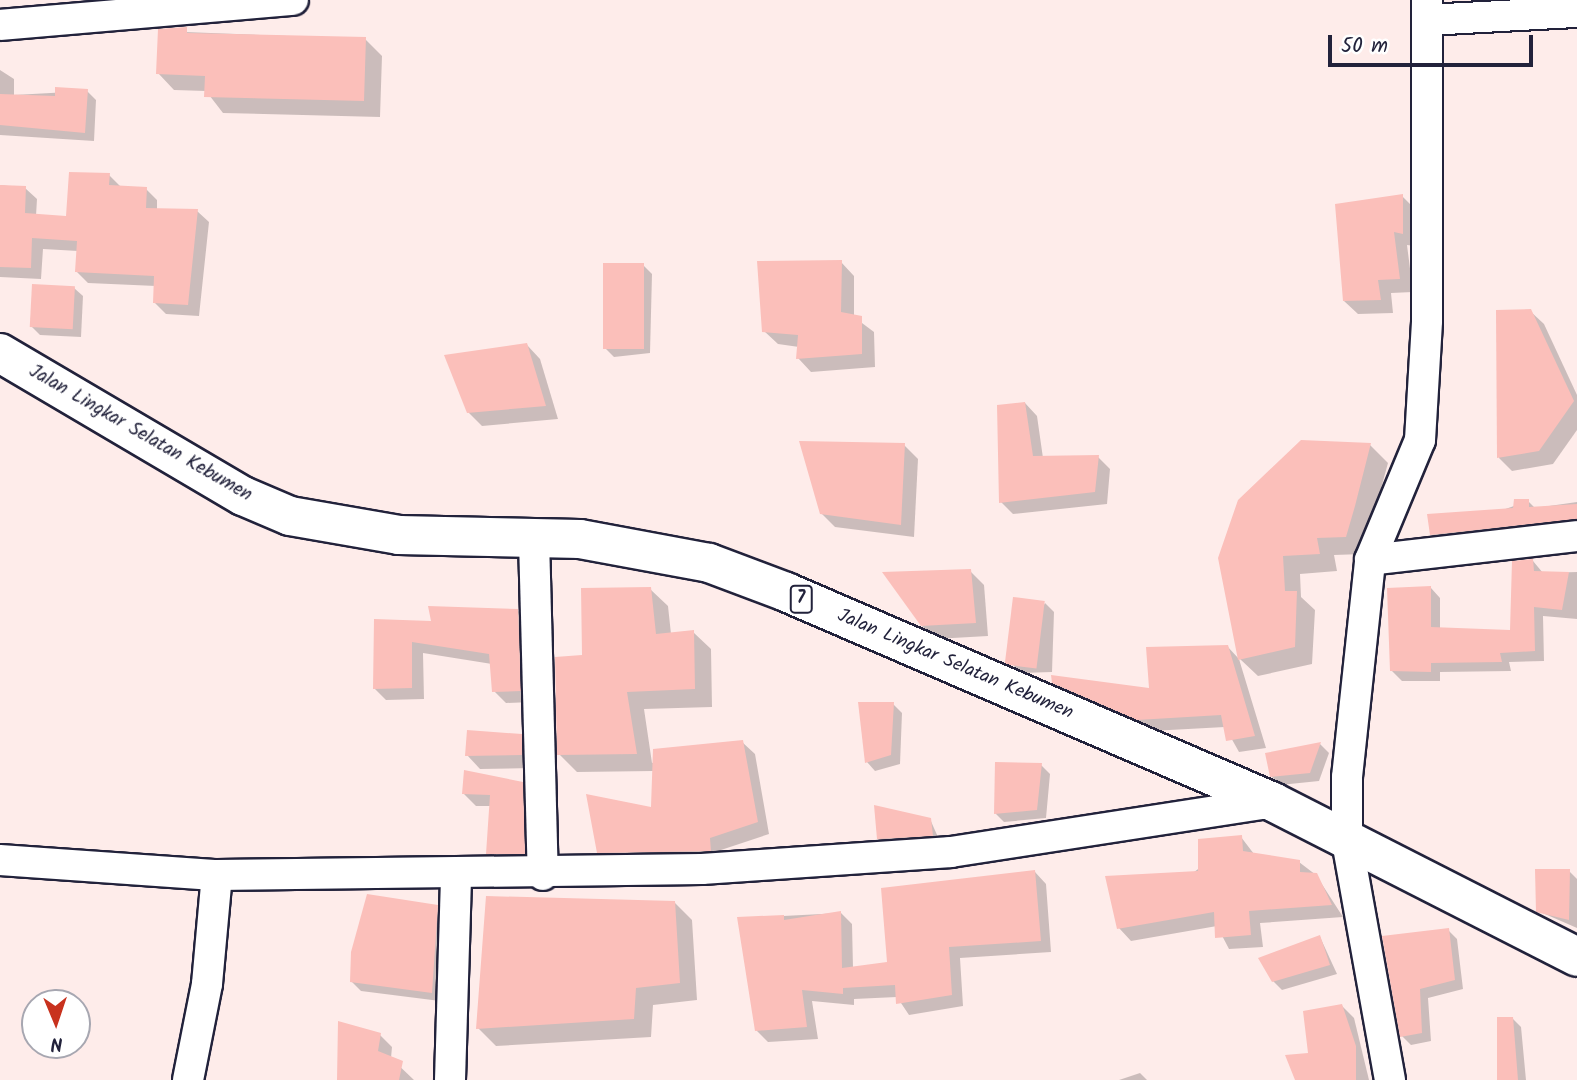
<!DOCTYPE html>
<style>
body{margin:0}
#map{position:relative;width:1577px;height:1080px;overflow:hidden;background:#feecea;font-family:Kalam,sans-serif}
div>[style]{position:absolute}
.shadow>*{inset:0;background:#0003}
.building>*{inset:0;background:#fbbfba;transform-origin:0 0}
.roads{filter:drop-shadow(2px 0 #22223b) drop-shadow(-2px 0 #22223b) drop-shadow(0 2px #22223b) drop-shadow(0 -2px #22223b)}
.minor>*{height:30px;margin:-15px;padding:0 15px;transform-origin:15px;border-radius:15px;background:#fff}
.highway>*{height:38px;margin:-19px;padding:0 19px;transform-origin:19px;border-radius:19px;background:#fff}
span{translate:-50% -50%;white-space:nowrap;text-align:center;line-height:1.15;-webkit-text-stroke:7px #fff;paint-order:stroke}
.shield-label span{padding:2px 5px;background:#fff;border:2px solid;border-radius:5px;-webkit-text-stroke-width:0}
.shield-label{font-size:18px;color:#22223b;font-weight:700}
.street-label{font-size:19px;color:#22223b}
.north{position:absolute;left:21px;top:989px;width:70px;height:70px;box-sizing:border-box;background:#fff;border:2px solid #a7a7b1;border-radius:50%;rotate:178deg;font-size:19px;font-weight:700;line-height:28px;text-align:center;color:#22223b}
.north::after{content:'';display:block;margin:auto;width:24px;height:32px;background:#c8321e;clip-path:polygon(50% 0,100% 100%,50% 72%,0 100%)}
.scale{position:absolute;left:1328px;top:35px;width:205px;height:32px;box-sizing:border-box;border:4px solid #22223b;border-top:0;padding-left:9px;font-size:21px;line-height:24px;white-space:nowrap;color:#22223b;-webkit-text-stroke:5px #fff;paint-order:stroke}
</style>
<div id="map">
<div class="shadow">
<i style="clip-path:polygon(159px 31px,365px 39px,382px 56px,380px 117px,223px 113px,206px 91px,174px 90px,158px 73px)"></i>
<i style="clip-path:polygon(0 70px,14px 79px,14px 95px,87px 91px,96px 100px,94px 141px,0 135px)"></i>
<i style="clip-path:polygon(109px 175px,120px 186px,146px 189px,157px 200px,157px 210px,197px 211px,209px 222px,199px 316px,166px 314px,155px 303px,156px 286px,88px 283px,77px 272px,78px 251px,43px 249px,41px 279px,0 277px,0 185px,25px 188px,37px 199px,36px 216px,68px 217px)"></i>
<i style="clip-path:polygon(1402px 196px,1415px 209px,1415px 246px,1407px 245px,1413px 292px,1391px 293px,1393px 313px,1358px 314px,1344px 301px)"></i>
<i style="clip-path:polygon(841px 262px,854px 276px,854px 317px,874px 332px,875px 367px,811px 372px,798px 358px,799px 347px,778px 344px,764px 331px)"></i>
<i style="clip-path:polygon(643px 265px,652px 274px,650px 353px,614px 357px,605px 348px)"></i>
<i style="clip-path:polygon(74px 288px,83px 296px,81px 337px,40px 335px,32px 327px)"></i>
<i style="clip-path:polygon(1530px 311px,1544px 324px,1577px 395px,1577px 430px,1553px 464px,1512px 471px,1499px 458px,1498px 312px)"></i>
<i style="clip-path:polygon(527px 345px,540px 359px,558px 419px,482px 426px,468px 412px)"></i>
<i style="clip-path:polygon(1025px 403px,1037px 416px,1043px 458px,1098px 457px,1110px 469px,1107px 504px,1013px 514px,1001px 502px)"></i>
<i style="clip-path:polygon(904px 445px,918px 459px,914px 537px,835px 527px,821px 513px)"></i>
<i style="clip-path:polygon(1370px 445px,1388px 463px,1363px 554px,1334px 555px,1337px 571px,1300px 574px,1301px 597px,1315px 610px,1312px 664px,1258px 676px,1240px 659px,1220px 559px)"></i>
<i style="clip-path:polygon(1528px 501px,1535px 508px,1577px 502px,1577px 528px,1441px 543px,1432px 535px)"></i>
<i style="clip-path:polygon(1533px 561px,1543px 573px,1577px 572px,1577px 619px,1543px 616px,1544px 661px,1509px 662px,1511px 671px,1440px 672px,1440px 681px,1402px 681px,1392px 671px,1431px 588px,1440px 598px,1440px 630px,1511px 632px)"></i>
<i style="clip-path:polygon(970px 571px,984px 585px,988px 636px,935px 639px,921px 625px)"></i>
<i style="clip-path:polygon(650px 589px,668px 606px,671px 634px,693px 632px,711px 649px,712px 707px,644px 709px,652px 763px,742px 742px,755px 754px,769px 834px,721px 850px,722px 863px,611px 864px,598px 852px,653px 809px,654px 771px,577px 772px,559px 754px,583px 657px)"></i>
<i style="clip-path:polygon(1045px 603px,1054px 612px,1052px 672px,1021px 673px,1012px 664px)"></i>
<i style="clip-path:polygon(518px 611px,530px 623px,532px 702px,506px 703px,494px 691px,492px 664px,423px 653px,424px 699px,386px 700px,374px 688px,376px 621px,434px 623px)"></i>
<i style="clip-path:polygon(1227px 646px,1239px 659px,1266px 748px,1239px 752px,1225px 727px,1151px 731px,1066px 695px,1053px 682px,1151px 690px)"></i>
<i style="clip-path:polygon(893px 704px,902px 713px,900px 764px,875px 771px,867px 762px)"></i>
<i style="clip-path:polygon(521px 735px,535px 749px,535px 768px,480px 769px,467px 755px)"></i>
<i style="clip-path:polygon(1320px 744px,1329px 753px,1319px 781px,1280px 785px,1271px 776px,1267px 754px)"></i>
<i style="clip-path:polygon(1041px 765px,1050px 774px,1046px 818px,1004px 822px,995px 813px)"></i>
<i style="clip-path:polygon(522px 783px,535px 796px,537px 865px,501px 866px,488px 853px,491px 806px,476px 806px,464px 794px)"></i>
<i style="clip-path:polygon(930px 819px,941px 844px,887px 848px,878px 839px)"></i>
<i style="clip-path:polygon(1241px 837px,1254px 854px,1299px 862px,1316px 875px,1343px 917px,1260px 923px,1263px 947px,1229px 949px,1217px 926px,1131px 941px,1119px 928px)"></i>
<i style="clip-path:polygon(1569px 871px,1577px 879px,1577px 928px,1538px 911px)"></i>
<i style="clip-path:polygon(1035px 872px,1046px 884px,1051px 952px,960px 958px,963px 1006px,909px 1015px,897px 997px,854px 999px,854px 1005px,812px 1001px,818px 1039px,768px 1042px,756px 1030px,783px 916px,841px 913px,852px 924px,853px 968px,889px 964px)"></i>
<i style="clip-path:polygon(674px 902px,692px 920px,697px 1000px,653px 1005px,651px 1037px,496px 1046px,478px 1028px)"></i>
<i style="clip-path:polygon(437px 907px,446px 916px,440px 1001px,361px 991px,352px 982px)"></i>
<i style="clip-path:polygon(1448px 930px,1457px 939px,1463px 989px,1428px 998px,1431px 1041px,1411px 1045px,1402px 1036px,1384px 938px)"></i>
<i style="clip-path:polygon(1320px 937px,1337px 974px,1282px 990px,1273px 981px)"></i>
<i style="clip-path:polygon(1342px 1006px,1354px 1018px,1369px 1080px,1297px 1080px)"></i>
<i style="clip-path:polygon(1512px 1018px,1521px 1027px,1526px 1080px,1499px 1080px)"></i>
<i style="clip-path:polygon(380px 1035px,392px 1047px,391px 1058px,414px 1080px,339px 1080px)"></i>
<i style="clip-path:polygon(1140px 1073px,1147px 1080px,1119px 1080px)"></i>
</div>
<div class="building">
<i style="clip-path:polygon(187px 27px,187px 33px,366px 37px,364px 101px,204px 97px,205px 76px,156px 74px,158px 29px)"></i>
<i style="clip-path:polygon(55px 87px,88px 89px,85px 133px,0 125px,0 94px,55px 96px)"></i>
<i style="clip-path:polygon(69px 172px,110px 173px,109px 185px,147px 187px,146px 208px,198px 209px,188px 305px,153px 303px,154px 276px,75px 272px,77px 241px,32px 238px,31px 268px,0 267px,0 185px,26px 186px,25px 213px,66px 216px)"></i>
<i style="clip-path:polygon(1403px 194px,1403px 234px,1394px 232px,1400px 279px,1378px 280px,1381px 300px,1343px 301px,1335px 204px)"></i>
<i style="clip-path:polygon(842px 260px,841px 312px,862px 316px,862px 354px,796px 359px,798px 335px,762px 332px,757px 261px)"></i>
<i style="left:603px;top:263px;width:41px;height:86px"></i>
<i style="left:32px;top:284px;width:43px;height:43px;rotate:3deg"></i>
<i style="clip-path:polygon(1531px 309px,1574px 401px,1539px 451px,1497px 458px,1496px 310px)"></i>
<i style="clip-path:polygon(527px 343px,546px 406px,467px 413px,444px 355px)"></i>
<i style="clip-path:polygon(1025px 402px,1033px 456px,1099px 455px,1095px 492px,999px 503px,997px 405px)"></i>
<i style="clip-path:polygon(1301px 440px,1371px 443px,1355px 506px,1346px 537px,1317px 538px,1320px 554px,1283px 556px,1285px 591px,1297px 591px,1295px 647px,1238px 660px,1218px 558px,1238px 500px)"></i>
<i style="clip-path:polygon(799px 441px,905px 443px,901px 525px,820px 514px)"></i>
<i style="clip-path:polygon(1514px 499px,1529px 499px,1529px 507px,1577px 504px,1577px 519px,1430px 535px,1427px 514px,1513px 508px)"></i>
<i style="clip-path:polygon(1533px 559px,1534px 571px,1569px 572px,1562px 610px,1534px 607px,1535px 651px,1500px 653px,1502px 662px,1431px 663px,1431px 672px,1390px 671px,1387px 588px,1431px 586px,1431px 627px,1510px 630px,1512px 561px)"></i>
<i style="clip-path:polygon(971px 569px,976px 623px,921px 626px,882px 572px)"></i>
<i style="clip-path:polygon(651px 587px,656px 634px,694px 630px,695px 689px,627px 692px,637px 754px,557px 755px,555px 657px,582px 655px,581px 588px)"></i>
<i style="left:1013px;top:597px;width:32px;height:68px;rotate:7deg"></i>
<i style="clip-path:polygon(428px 606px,518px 609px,521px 691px,492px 692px,489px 654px,412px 642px,412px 688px,373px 689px,374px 619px,431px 621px)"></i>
<i style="clip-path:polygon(1228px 645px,1255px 736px,1226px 741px,1221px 715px,1137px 720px,1052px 683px,1051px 675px,1149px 688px,1146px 647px)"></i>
<i style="clip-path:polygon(858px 702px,894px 702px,891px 755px,865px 763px)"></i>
<i style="clip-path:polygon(467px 730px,522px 734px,522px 755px,465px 756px)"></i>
<i style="clip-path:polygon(743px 740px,758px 822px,710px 838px,711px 851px,597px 853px,586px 794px,651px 807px,653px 749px)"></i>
<i style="clip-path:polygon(1321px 742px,1310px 773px,1270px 777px,1265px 753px)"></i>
<i style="clip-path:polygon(995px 762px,1042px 763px,1037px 810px,994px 814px)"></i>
<i style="clip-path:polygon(464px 770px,523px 782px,525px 854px,486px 854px,490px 795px,462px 794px)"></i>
<i style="clip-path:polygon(874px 805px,931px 818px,933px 836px,877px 839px)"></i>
<i style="clip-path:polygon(1242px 835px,1243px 851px,1300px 860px,1300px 872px,1317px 873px,1332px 905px,1249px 911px,1251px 935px,1215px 938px,1214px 912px,1117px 929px,1105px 876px,1198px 871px,1198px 839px)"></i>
<i style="clip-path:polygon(1535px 869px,1570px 869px,1569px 920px,1536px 912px)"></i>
<i style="clip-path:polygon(1035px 870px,1041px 941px,949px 947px,952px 995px,896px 1004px,895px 985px,843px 988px,843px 994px,802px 990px,807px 1027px,755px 1031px,737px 917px,784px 915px,784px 920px,841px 911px,842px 968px,887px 962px,881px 888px)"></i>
<i style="clip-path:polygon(367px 894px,438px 905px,432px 993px,350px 982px,351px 952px)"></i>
<i style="clip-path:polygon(486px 896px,675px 901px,680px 983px,636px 988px,634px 1019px,476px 1029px)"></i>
<i style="clip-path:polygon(1449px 928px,1455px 980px,1420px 989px,1422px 1033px,1400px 1037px,1382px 936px)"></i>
<i style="clip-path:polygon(1320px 935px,1330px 965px,1272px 982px,1258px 958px)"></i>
<i style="clip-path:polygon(1342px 1004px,1356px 1046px,1356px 1080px,1295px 1080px,1285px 1055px,1308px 1053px,1303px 1011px)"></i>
<i style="clip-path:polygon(1497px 1017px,1513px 1017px,1518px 1080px,1497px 1080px)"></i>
<i style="clip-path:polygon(338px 1021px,381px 1033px,378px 1051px,403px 1061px,399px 1080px,337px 1080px)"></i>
</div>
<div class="roads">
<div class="minor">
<i style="left:1427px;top:20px;width:150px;rotate:-3.1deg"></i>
<i style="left:0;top:25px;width:294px;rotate:-4.9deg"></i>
<i style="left:534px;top:539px;width:336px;rotate:88.5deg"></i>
<i style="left:1370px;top:560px;width:208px;rotate:-6.6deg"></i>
<i style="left:0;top:860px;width:218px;rotate:4deg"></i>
<i style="left:217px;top:875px;width:485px;rotate:-0.7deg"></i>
<i style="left:702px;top:869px;width:250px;rotate:-3.9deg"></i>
<i style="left:951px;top:852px;width:326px;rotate:-8.8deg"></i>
<i style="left:188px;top:1080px;width:98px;rotate:-78.8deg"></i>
<i style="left:207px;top:984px;width:109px;rotate:-84.8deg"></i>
<i style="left:450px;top:1080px;width:205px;rotate:-88.3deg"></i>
<i style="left:1390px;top:1080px;width:242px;rotate:-100.2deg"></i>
<i style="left:1347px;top:842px;width:65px;rotate:-90deg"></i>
<i style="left:1347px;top:777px;width:218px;rotate:-83.9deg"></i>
<i style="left:1370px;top:560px;width:130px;rotate:-67.4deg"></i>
<i style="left:1420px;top:440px;width:119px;rotate:-86.6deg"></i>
<i style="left:1427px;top:321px;width:321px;rotate:-90deg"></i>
</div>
<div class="highway">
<i style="left:0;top:353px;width:282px;rotate:30.5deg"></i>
<i style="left:243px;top:496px;width:51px;rotate:23.1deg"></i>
<i style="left:290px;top:516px;width:111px;rotate:9.9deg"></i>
<i style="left:399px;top:535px;width:181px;rotate:1.3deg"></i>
<i style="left:580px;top:539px;width:131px;rotate:10.5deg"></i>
<i style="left:709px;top:563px;width:82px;rotate:20.6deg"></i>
<i style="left:786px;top:592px;width:530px;rotate:23.33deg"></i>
<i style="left:1273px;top:802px;width:341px;rotate:27deg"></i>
</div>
</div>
<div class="shield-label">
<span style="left:801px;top:599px">7</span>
</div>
<div class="street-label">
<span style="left:140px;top:434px;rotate:30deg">Jalan Lingkar Selatan Kebumen</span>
<span style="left:955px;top:665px;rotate:23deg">Jalan Lingkar Selatan Kebumen</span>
</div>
<div class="north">N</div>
<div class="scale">50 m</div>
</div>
